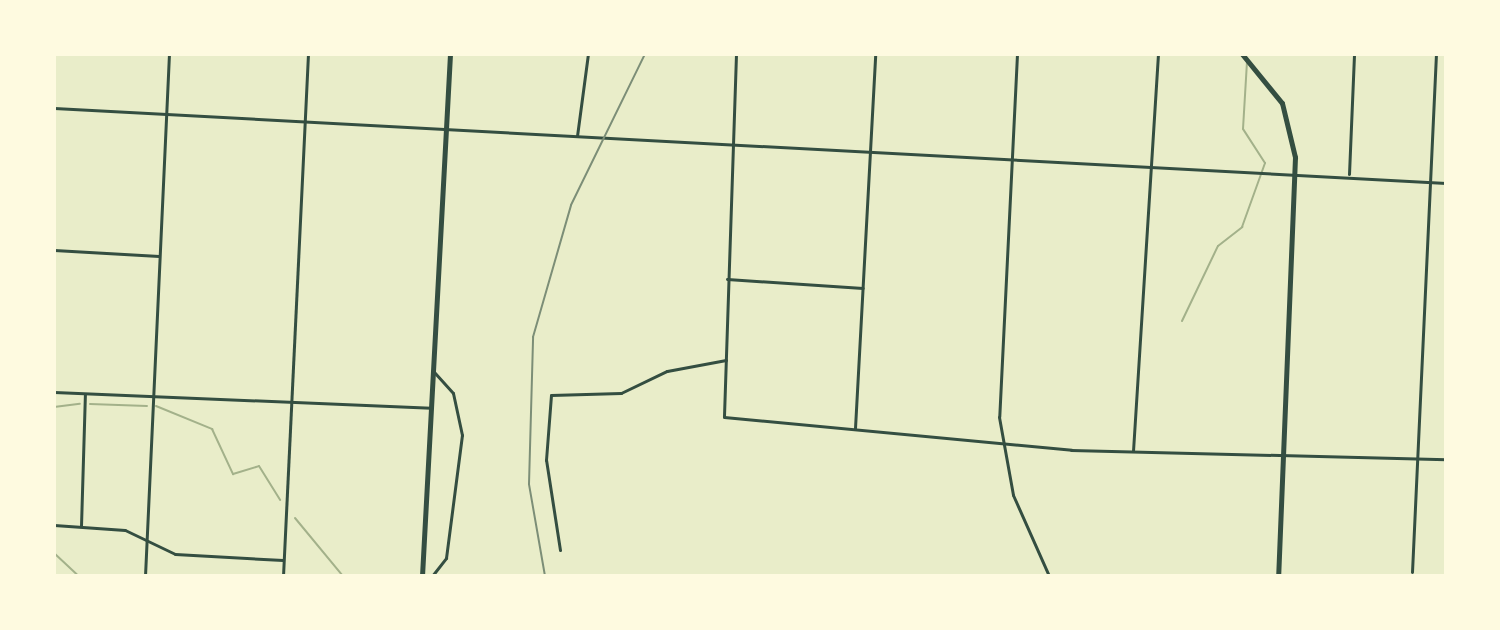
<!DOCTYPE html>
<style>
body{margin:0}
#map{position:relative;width:1500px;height:630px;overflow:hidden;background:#e9edc9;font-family:"Alegreya Sans",sans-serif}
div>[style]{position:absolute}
.stream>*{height:2px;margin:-1px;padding:0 1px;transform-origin:1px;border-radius:1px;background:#a3b18a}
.minor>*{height:3px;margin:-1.5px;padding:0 1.5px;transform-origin:1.5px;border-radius:1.5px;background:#344e41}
.primary>*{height:5px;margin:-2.5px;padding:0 2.5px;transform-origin:2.5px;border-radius:2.5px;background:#344e41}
.rail>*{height:2px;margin:-1px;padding:0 1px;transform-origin:1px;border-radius:1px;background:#7c8e77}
span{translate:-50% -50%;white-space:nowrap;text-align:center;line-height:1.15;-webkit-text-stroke:8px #fefae0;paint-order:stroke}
.frame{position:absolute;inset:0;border:56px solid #fefae0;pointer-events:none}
</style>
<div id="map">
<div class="stream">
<i style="left:1182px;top:321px;width:83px;rotate:-64.4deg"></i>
<i style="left:1218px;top:246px;width:31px;rotate:-38deg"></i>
<i style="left:1242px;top:227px;width:68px;rotate:-70.2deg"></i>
<i style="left:1265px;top:163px;width:40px;rotate:-122.9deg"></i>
<i style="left:1243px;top:129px;width:67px;rotate:-86.6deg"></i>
<i style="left:90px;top:404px;width:57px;rotate:2deg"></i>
<i style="left:156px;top:406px;width:61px;rotate:22.3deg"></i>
<i style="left:212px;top:429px;width:50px;rotate:65deg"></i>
<i style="left:233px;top:474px;width:27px;rotate:-17deg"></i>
<i style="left:259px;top:466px;width:40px;rotate:58deg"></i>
<i style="left:54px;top:407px;width:26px;rotate:-7deg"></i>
<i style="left:295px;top:518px;width:75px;rotate:50.4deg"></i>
<i style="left:54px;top:553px;width:34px;rotate:43deg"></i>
</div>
<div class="minor">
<i style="left:736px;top:54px;width:363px;rotate:91.9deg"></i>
<i style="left:724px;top:417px;width:349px;rotate:5.4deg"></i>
<i style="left:1071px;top:450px;width:375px;rotate:1.4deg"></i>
<i style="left:1017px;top:54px;width:363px;rotate:92.8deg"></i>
<i style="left:999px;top:417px;width:79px;rotate:79.8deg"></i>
<i style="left:1013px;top:495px;width:89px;rotate:66deg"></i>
<i style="left:54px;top:108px;width:1394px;rotate:3.08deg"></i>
<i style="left:577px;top:136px;width:83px;rotate:-82.4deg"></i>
<i style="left:1349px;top:174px;width:120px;rotate:-87.6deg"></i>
<i style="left:54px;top:250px;width:105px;rotate:3.3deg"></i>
<i style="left:727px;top:279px;width:136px;rotate:3.8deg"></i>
<i style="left:54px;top:392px;width:377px;rotate:2.4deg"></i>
<i style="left:855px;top:428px;width:375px;rotate:-86.9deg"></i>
<i style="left:1133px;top:451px;width:398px;rotate:-86.4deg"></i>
<i style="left:54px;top:525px;width:71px;rotate:4deg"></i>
<i style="left:125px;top:530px;width:55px;rotate:25.6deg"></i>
<i style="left:175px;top:554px;width:108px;rotate:3.2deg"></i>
<i style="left:81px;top:526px;width:132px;rotate:-88.3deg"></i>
<i style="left:560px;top:550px;width:91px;rotate:-98.8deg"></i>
<i style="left:546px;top:460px;width:65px;rotate:-85.6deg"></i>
<i style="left:551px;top:395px;width:70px;rotate:-1.6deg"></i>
<i style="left:621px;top:393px;width:51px;rotate:-25.6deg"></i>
<i style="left:667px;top:371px;width:60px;rotate:-10.6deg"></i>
<i style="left:1412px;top:572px;width:519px;rotate:-87.35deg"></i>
<i style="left:145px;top:576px;width:523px;rotate:-87.37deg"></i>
<i style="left:283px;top:576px;width:523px;rotate:-87.26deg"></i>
<i style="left:432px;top:576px;width:23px;rotate:-52deg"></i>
<i style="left:446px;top:558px;width:124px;rotate:-82.6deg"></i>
<i style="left:462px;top:435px;width:43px;rotate:-102.1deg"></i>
<i style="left:453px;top:393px;width:30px;rotate:-132deg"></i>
</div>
<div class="primary">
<i style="left:1242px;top:54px;width:63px;rotate:50.8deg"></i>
<i style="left:1282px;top:103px;width:56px;rotate:76.5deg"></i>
<i style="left:1295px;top:157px;width:419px;rotate:92.3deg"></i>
<i style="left:422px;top:576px;width:523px;rotate:-86.93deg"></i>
</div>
<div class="rail">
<i style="left:545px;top:576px;width:93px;rotate:-99.9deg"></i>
<i style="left:529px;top:484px;width:147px;rotate:-88.4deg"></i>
<i style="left:533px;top:337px;width:137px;rotate:-73.9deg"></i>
<i style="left:571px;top:205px;width:168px;rotate:-63.9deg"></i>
</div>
<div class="frame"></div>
</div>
